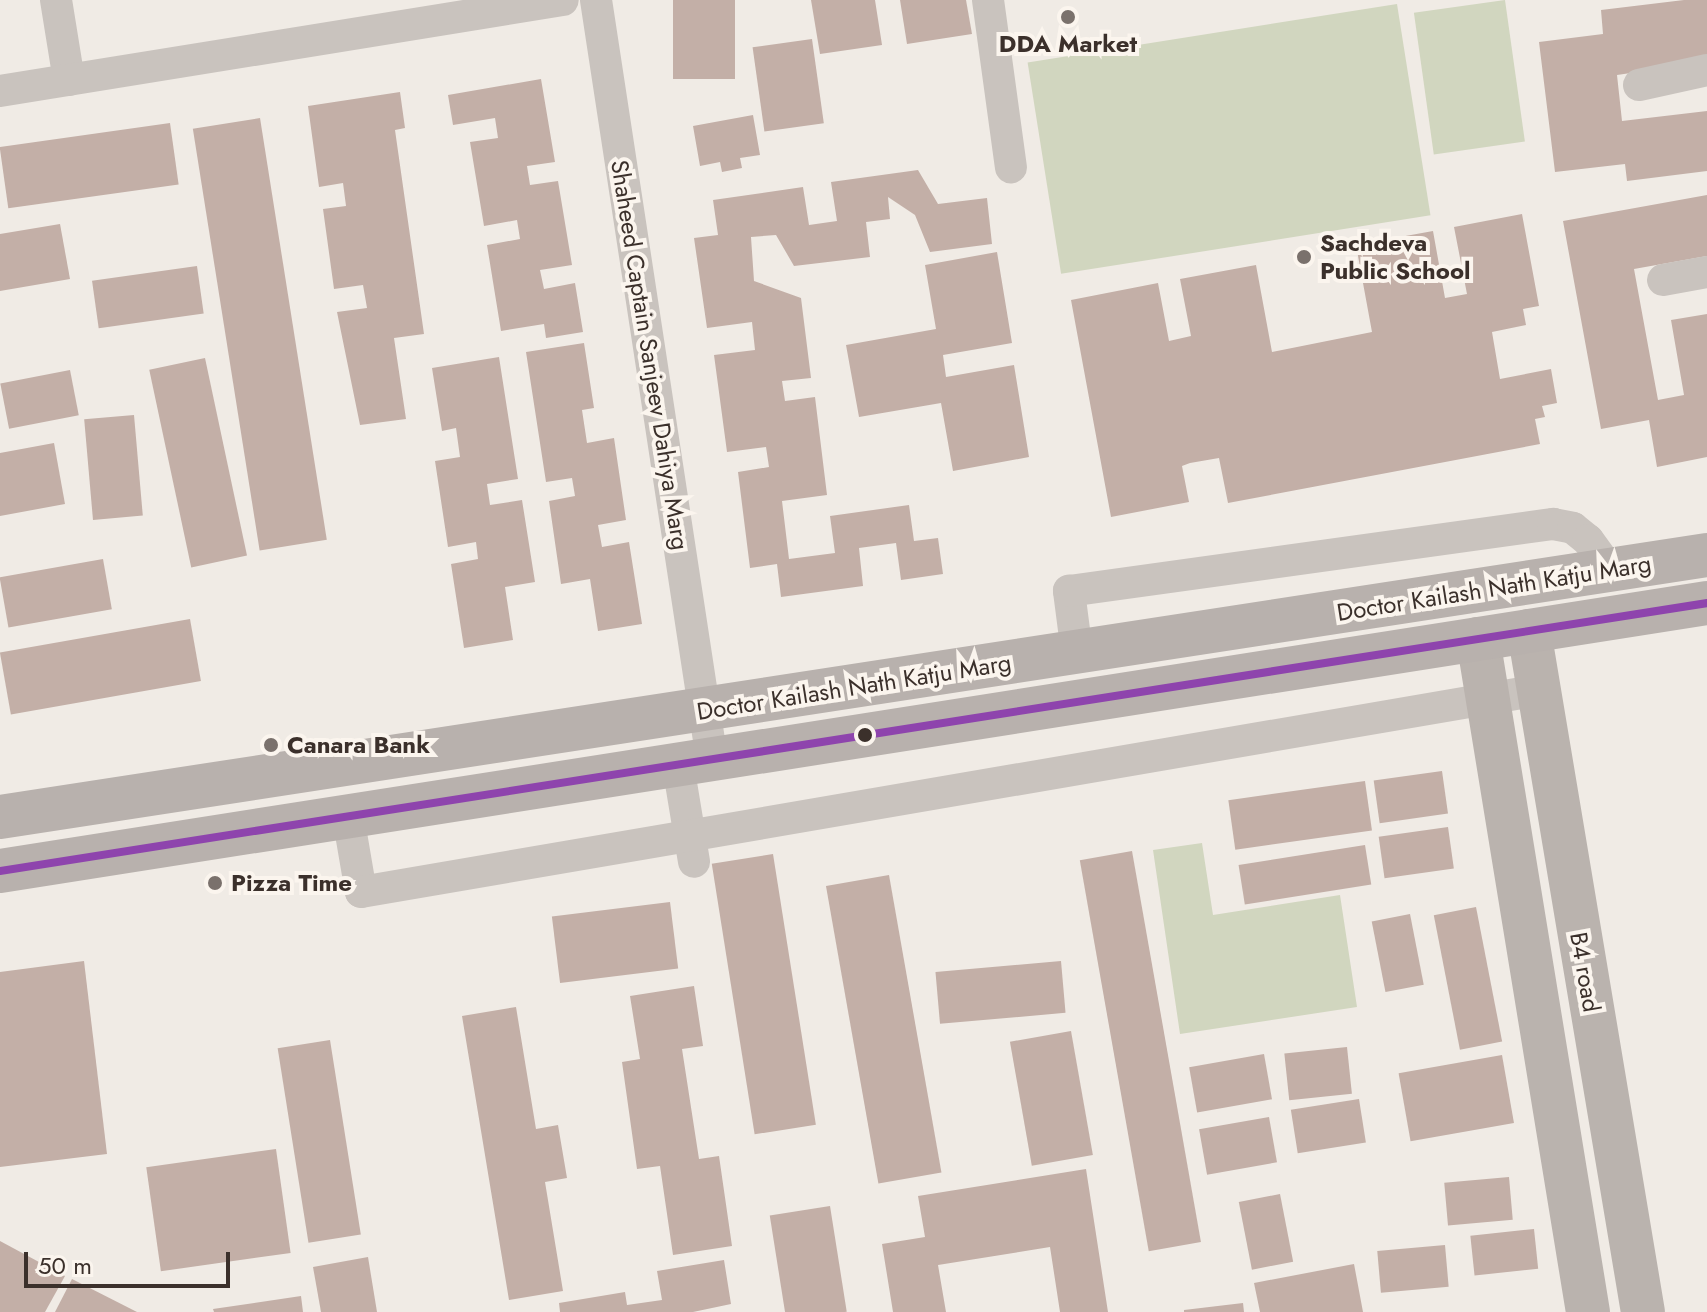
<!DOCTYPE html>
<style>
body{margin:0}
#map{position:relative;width:1707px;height:1312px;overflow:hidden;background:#f0ebe5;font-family:Jost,sans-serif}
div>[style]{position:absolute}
.green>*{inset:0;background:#d1d6bf;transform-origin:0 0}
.building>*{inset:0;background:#c3afa7;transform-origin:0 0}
.street>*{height:32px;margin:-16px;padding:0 16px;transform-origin:16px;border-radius:16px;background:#c9c3be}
.secondary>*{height:44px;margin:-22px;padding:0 22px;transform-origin:22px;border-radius:22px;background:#bab3ae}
.primary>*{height:44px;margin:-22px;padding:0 22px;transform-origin:22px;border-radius:22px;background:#b8b1ad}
.bus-1>*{height:8px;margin:-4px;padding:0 4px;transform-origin:4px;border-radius:4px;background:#8e44ad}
.dots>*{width:22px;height:22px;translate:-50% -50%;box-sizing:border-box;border:4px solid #fbf5ee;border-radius:50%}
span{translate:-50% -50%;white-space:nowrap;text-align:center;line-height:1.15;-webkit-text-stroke:8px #fbf5ee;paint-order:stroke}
.poi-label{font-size:24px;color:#3b302b;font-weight:700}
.left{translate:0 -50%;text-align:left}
.street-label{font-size:24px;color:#3b302b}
.scale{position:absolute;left:24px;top:1252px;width:206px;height:36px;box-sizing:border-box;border:4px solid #3b302b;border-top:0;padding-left:10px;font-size:24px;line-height:28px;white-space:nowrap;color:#3b302b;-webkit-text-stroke:6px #fbf5ee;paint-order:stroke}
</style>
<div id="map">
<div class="green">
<i style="left:1505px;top:0;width:143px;height:92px;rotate:82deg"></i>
<i style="left:1397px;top:4px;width:214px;height:374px;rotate:81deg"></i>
<i style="clip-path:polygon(1202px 843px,1213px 915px,1340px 895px,1357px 1007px,1180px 1034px,1153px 850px)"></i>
</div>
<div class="building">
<i style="left:673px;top:0;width:62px;height:79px"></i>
<i style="clip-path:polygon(811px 0,875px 0,882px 45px,820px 54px)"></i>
<i style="clip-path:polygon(900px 0,966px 0,972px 34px,907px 44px)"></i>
<i style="clip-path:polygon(1684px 0,1707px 0,1707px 62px,1617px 75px,1622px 121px,1707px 111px,1707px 171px,1627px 181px,1625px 164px,1555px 172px,1539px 42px,1603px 34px,1601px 10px)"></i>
<i style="left:812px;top:39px;width:85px;height:60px;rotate:82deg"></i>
<i style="clip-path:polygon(541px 79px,555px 162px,527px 166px,530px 185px,558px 181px,572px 265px,540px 270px,544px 289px,575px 283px,583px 332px,546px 338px,544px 324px,501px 331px,487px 245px,520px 239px,517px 220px,484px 226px,470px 142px,498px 138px,495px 118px,453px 125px,448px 95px)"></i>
<i style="clip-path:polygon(400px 92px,405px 128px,395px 130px,424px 334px,394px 338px,406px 419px,360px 425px,337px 312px,367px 308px,363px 285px,334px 289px,323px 209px,346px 206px,343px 183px,319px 187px,308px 106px)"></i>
<i style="clip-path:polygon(753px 115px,760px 155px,740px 158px,742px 168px,722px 172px,720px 162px,700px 166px,693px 126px)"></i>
<i style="left:260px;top:118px;width:427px;height:68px;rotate:81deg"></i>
<i style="left:170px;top:123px;width:62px;height:172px;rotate:82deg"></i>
<i style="clip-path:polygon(918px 170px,938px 204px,987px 198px,992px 244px,930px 252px,915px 215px,888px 197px,890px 219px,866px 222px,870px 257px,794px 266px,776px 235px,751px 237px,754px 281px,801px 298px,811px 378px,782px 381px,785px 401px,815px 397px,827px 495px,782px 501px,789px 559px,835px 553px,830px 516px,909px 505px,914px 541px,938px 538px,943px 574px,901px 580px,896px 543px,859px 548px,863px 586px,781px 597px,777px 564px,750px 568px,738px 472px,769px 467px,766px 447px,727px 452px,714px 355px,755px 350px,752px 322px,707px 328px,694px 238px,718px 235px,713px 200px,803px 187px,809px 225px,837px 221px,831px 182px)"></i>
<i style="clip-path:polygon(1707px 195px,1707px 256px,1634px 269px,1658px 400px,1684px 395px,1671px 320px,1707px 314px,1707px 457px,1657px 467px,1649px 420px,1601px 429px,1563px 221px)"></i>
<i style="clip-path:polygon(1522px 214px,1539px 306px,1523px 309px,1526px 325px,1492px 332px,1500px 379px,1551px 369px,1557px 403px,1542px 406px,1545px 417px,1535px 419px,1540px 444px,1228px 503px,1219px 458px,1190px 463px,1182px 466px,1189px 502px,1111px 517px,1071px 300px,1158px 283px,1169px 341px,1191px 336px,1180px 279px,1256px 265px,1272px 352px,1372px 332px,1356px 245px,1433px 231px,1445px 298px,1467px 294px,1454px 227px)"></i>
<i style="clip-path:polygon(60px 224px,70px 279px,0 291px,0 234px)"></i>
<i style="clip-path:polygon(997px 252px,1012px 343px,943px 355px,946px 377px,1014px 365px,1029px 457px,953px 471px,941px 403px,859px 417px,846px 345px,936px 329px,925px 265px)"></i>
<i style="left:197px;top:266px;width:48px;height:106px;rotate:82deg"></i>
<i style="clip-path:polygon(584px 343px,594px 408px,582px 410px,587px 443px,614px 438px,626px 520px,598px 525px,602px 547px,629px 542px,642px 624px,598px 631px,590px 579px,561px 584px,549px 501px,575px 496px,572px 478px,546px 482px,526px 352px)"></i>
<i style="clip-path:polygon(499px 357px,518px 479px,487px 484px,490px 505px,522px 500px,535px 582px,505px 587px,513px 640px,464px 648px,451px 564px,478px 559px,476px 542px,448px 547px,435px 461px,460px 457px,456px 428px,442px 431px,432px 368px)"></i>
<i style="left:205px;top:358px;width:202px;height:57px;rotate:78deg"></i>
<i style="left:70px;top:370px;width:46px;height:71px;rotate:79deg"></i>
<i style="left:134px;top:415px;width:101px;height:50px;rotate:85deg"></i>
<i style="clip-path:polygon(54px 443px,65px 504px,0 516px,0 453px)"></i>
<i style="left:103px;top:559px;width:51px;height:105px;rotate:80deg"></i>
<i style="left:190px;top:619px;width:63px;height:193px;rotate:80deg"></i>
<i style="left:1442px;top:771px;width:43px;height:69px;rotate:82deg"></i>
<i style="left:1365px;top:781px;width:50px;height:138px;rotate:82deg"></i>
<i style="left:1448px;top:827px;width:42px;height:70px;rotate:82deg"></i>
<i style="left:1365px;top:845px;width:40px;height:128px;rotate:81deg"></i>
<i style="left:1132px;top:851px;width:397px;height:53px;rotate:80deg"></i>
<i style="left:773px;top:854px;width:274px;height:62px;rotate:81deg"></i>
<i style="left:889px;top:875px;width:302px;height:64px;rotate:80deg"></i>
<i style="left:670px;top:902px;width:67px;height:119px;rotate:83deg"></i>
<i style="left:1476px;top:907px;width:137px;height:43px;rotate:79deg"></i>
<i style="left:1410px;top:914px;width:72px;height:39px;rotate:79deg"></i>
<i style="clip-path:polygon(84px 961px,107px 1154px,0 1167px,0 972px)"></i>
<i style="left:1061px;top:961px;width:52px;height:126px;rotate:85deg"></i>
<i style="clip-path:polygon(694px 986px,703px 1046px,682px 1049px,699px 1159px,719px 1156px,732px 1246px,673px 1255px,660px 1166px,637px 1169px,622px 1062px,640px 1059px,630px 996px)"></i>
<i style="clip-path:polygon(516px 1007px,536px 1129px,558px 1125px,567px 1178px,545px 1182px,563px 1291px,509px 1300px,462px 1016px)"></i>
<i style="left:1071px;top:1031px;width:126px;height:62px;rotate:80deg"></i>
<i style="left:330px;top:1040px;width:197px;height:53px;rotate:81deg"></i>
<i style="left:1347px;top:1047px;width:47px;height:63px;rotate:84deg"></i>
<i style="left:1264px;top:1054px;width:46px;height:76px;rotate:80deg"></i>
<i style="left:1502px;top:1055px;width:69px;height:105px;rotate:80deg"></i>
<i style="left:1359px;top:1099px;width:44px;height:69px;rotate:81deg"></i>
<i style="left:1269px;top:1117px;width:46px;height:71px;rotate:80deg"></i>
<i style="left:276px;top:1149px;width:105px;height:131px;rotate:82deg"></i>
<i style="clip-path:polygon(1086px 1169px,1108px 1312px,1060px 1312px,1050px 1247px,938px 1265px,946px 1312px,893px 1312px,882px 1244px,925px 1237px,918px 1196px)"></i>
<i style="left:1509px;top:1177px;width:43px;height:65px;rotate:85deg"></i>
<i style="left:1280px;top:1194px;width:69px;height:42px;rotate:79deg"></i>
<i style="left:830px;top:1206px;width:107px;height:61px;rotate:81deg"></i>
<i style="left:1534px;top:1229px;width:40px;height:64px;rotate:84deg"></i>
<i style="clip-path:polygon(0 1241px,65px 1276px,45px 1312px,0 1312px)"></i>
<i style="left:1445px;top:1245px;width:42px;height:68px;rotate:85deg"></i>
<i style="clip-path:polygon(368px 1257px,377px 1312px,321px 1312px,313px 1267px)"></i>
<i style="clip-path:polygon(724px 1260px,731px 1304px,693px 1312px,560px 1312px,559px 1303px,625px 1292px,627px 1305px,662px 1300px,657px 1271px)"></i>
<i style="clip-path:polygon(1354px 1264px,1363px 1312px,1260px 1312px,1254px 1283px)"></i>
<i style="clip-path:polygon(72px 1279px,137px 1312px,55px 1312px)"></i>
<i style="clip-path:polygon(301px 1296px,303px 1312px,214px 1312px,213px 1309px)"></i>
<i style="clip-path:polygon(1243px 1303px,1244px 1312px,1184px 1312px,1184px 1310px)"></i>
</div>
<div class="street">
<i style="left:56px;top:0;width:81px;rotate:80.8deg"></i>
<i style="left:596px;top:0;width:769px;rotate:81.32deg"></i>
<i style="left:988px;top:0;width:169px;rotate:82.2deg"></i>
<i style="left:1639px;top:85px;width:70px;rotate:-12.4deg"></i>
<i style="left:0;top:91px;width:570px;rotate:-9.18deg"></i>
<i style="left:1663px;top:280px;width:45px;rotate:-10.3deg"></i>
<i style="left:1077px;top:653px;width:63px;rotate:-97.4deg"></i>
<i style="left:1069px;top:591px;width:489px;rotate:-7.9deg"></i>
<i style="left:1553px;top:524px;width:20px;rotate:11deg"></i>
<i style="left:1573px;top:528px;width:19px;rotate:39deg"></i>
<i style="left:1588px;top:540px;width:37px;rotate:54deg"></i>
<i style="left:678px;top:765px;width:98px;rotate:80.6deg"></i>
<i style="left:348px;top:816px;width:77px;rotate:80.3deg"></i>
<i style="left:361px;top:892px;width:1195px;rotate:-9.73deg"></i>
</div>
<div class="secondary">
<i style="left:1529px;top:631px;width:690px;rotate:80.5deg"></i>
<i style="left:1478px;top:639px;width:682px;rotate:80.72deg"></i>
</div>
<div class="primary">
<i style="left:0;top:817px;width:1727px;rotate:-8.73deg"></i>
<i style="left:0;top:871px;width:1728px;rotate:-8.92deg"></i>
</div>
<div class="bus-1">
<i style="left:0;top:871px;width:1728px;rotate:-8.92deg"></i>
</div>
<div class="dots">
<i style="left:1068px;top:17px;background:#7a716c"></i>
<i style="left:1304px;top:257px;background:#7a716c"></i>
<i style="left:865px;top:735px;background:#3b302b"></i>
<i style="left:271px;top:745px;background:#7a716c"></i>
<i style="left:215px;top:883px;background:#7a716c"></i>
</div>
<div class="poi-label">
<span style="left:1068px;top:44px">DDA Market</span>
<span class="left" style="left:1320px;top:257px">Sachdeva<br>Public School</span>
<span class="left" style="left:287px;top:745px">Canara Bank</span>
<span class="left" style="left:231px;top:883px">Pizza Time</span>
</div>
<div class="street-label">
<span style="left:650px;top:355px;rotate:81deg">Shaheed Captain Sanjeev Dahiya Marg</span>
<span style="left:1494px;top:588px;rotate:-9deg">Doctor Kailash Nath Katju Marg</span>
<span style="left:854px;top:687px;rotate:-9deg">Doctor Kailash Nath Katju Marg</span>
<span style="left:1585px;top:972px;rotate:80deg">B4 road</span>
</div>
<div class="scale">50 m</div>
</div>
